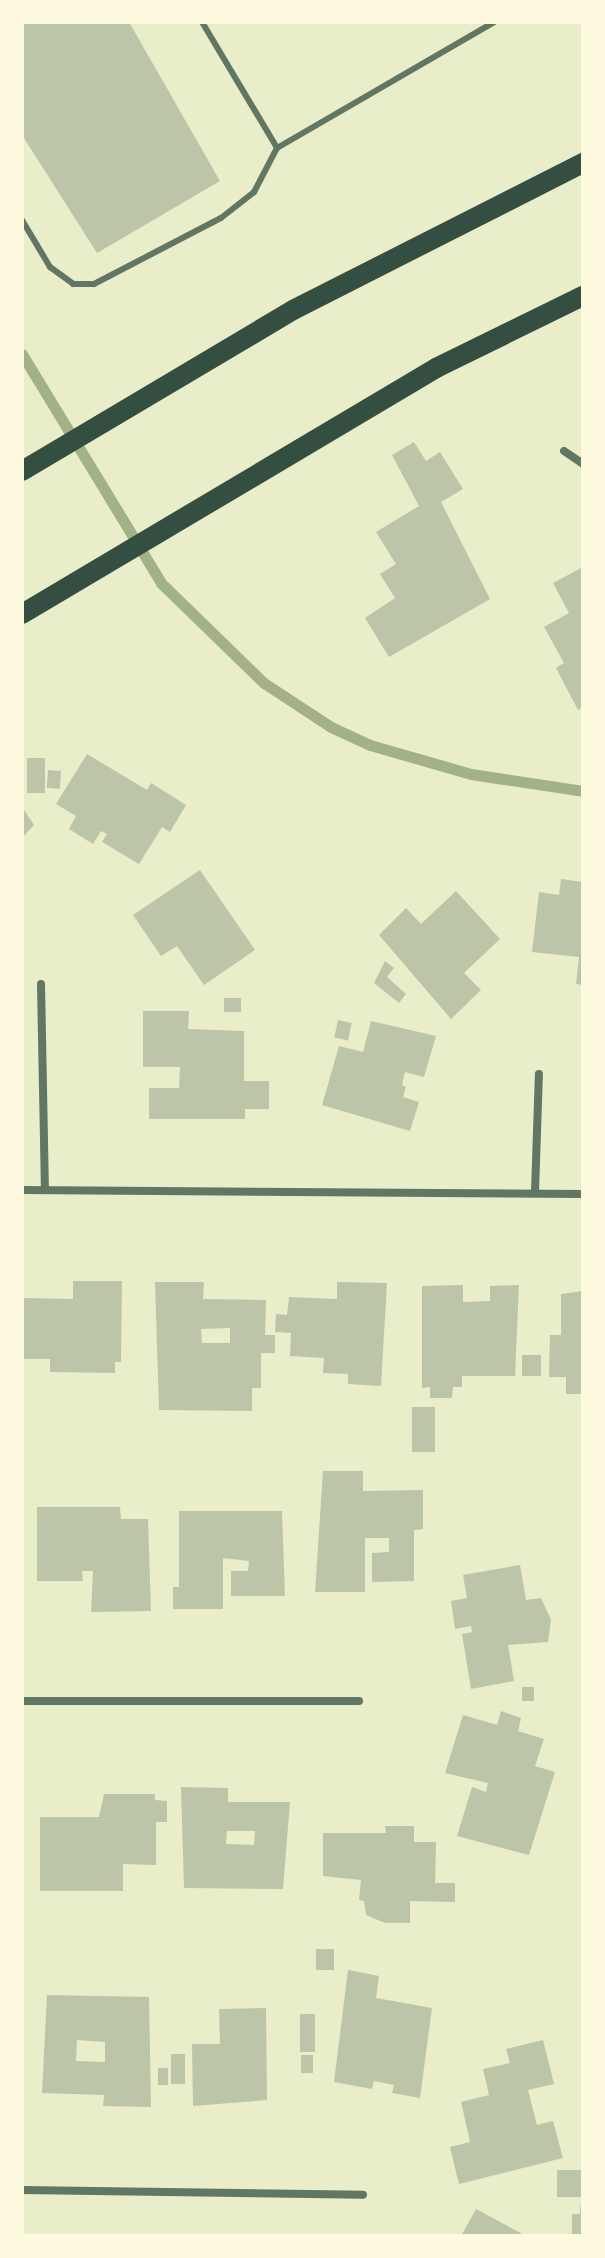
<!DOCTYPE html>
<style>
body{margin:0}
#map{position:relative;width:605px;height:2258px;overflow:hidden;background:#e9edc9;font-family:Overpass,sans-serif}
div>[style]{position:absolute}
.stream>*{height:11px;margin:-5.5px;padding:0 5.5px;transform-origin:5.5px;border-radius:5.5px;background:#a3b18a}
.building>*{inset:0;background:#bcc5a7;transform-origin:0 0}
.service>*{height:6px;margin:-3px;padding:0 3px;transform-origin:3px;border-radius:3px;background:#617663}
.minor>*{height:8px;margin:-4px;padding:0 4px;transform-origin:4px;border-radius:4px;background:#617663}
.primary>*{height:20px;margin:-10px;padding:0 10px;transform-origin:10px;border-radius:10px;background:#344e41}
span{translate:-50% -50%;white-space:nowrap;text-align:center;line-height:1.15;-webkit-text-stroke:6px #fefae0;paint-order:stroke}
.frame{position:absolute;inset:0;border:24px solid #fefae0;pointer-events:none}
</style>
<div id="map">
<div class="stream">
<i style="left:22px;top:354px;width:268px;rotate:58.7deg"></i>
<i style="left:161px;top:583px;width:144px;rotate:44.2deg"></i>
<i style="left:264px;top:683px;width:80px;rotate:33.3deg"></i>
<i style="left:331px;top:727px;width:43px;rotate:24.8deg"></i>
<i style="left:370px;top:745px;width:105px;rotate:16deg"></i>
<i style="left:471px;top:774px;width:113px;rotate:8.6deg"></i>
</div>
<div class="building">
<i style="clip-path:polygon(22px 22px,129px 22px,220px 181px,97px 253px,22px 135px)"></i>
<i style="clip-path:polygon(414px 442px,426px 461px,440px 452px,463px 489px,441px 502px,490px 599px,389px 657px,365px 618px,395px 598px,380px 574px,396px 564px,376px 532px,419px 506px,392px 455px)"></i>
<i style="clip-path:polygon(583px 567px,583px 707px,578px 710px,556px 668px,564px 663px,544px 627px,569px 613px,553px 583px)"></i>
<i style="clip-path:polygon(87px 754px,147px 790px,151px 783px,186px 805px,170px 832px,162px 827px,139px 864px,102px 842px,107px 834px,101px 831px,93px 844px,69px 829px,76px 816px,56px 804px)"></i>
<i style="left:45px;top:758px;width:35px;height:18px;rotate:90deg"></i>
<i style="left:48px;top:770px;width:13px;height:18px;rotate:4deg"></i>
<i style="clip-path:polygon(22px 807px,34px 825px,22px 838px)"></i>
<i style="clip-path:polygon(200px 870px,255px 950px,204px 985px,177px 946px,161px 956px,133px 915px)"></i>
<i style="clip-path:polygon(561px 879px,583px 882px,583px 985px,576px 984px,579px 957px,532px 952px,539px 892px,559px 895px)"></i>
<i style="clip-path:polygon(456px 891px,500px 939px,464px 973px,481px 990px,451px 1019px,379px 935px,406px 908px,421px 924px)"></i>
<i style="clip-path:polygon(385px 961px,394px 968px,387px 977px,406px 994px,399px 1003px,374px 983px)"></i>
<i style="left:224px;top:998px;width:17px;height:14px"></i>
<i style="clip-path:polygon(143px 1011px,189px 1011px,188px 1029px,244px 1031px,244px 1081px,269px 1081px,269px 1109px,245px 1109px,245px 1119px,149px 1119px,149px 1088px,179px 1088px,180px 1067px,143px 1067px)"></i>
<i style="left:338px;top:1020px;width:14px;height:18px;rotate:12deg"></i>
<i style="clip-path:polygon(371px 1021px,436px 1036px,424px 1077px,405px 1072px,402px 1085px,406px 1087px,403px 1097px,419px 1102px,410px 1131px,322px 1105px,339px 1046px,363px 1052px)"></i>
<i style="clip-path:polygon(73px 1281px,122px 1281px,121px 1362px,115px 1362px,115px 1373px,50px 1372px,50px 1359px,23px 1359px,23px 1298px,73px 1299px)"></i>
<i style="clip-path:polygon(evenodd,155px 1282px,204px 1282px,203px 1299px,266px 1300px,265px 1335px,275px 1335px,275px 1353px,261px 1353px,261px 1388px,252px 1388px,252px 1411px,159px 1410px,155px 1282px,230px 1328px,230px 1343px,202px 1343px,201px 1329px,230px 1328px)"></i>
<i style="clip-path:polygon(337px 1282px,387px 1283px,381px 1386px,348px 1384px,348px 1374px,323px 1373px,324px 1358px,290px 1356px,291px 1333px,275px 1332px,276px 1314px,287px 1315px,289px 1297px,337px 1299px)"></i>
<i style="clip-path:polygon(463px 1285px,463px 1302px,490px 1301px,490px 1286px,519px 1285px,515px 1376px,462px 1376px,462px 1387px,453px 1387px,452px 1398px,430px 1398px,430px 1387px,422px 1388px,422px 1286px)"></i>
<i style="clip-path:polygon(583px 1291px,583px 1394px,566px 1394px,566px 1377px,549px 1377px,550px 1335px,561px 1335px,561px 1294px)"></i>
<i style="left:522px;top:1355px;width:19px;height:21px"></i>
<i style="left:412px;top:1407px;width:23px;height:45px"></i>
<i style="clip-path:polygon(323px 1471px,363px 1471px,363px 1491px,423px 1490px,423px 1529px,414px 1530px,414px 1581px,372px 1582px,372px 1553px,389px 1552px,389px 1538px,365px 1538px,365px 1592px,315px 1592px)"></i>
<i style="clip-path:polygon(37px 1507px,120px 1507px,121px 1519px,148px 1519px,151px 1611px,91px 1612px,93px 1571px,82px 1571px,83px 1581px,37px 1581px)"></i>
<i style="clip-path:polygon(179px 1511px,282px 1511px,285px 1596px,231px 1596px,231px 1571px,248px 1571px,249px 1561px,223px 1558px,223px 1609px,173px 1609px,173px 1587px,179px 1587px)"></i>
<i style="clip-path:polygon(520px 1565px,526px 1600px,541px 1598px,551px 1620px,548px 1642px,508px 1645px,514px 1681px,471px 1689px,462px 1634px,472px 1632px,471px 1626px,455px 1629px,451px 1601px,467px 1598px,463px 1575px)"></i>
<i style="left:522px;top:1687px;width:12px;height:14px"></i>
<i style="clip-path:polygon(501px 1711px,521px 1718px,518px 1731px,544px 1739px,535px 1766px,555px 1772px,529px 1855px,457px 1836px,472px 1787px,486px 1792px,488px 1783px,445px 1773px,463px 1715px,497px 1725px)"></i>
<i style="clip-path:polygon(evenodd,181px 1787px,228px 1788px,228px 1802px,290px 1802px,283px 1889px,184px 1888px,181px 1787px,227px 1831px,255px 1831px,254px 1845px,226px 1844px,227px 1831px)"></i>
<i style="clip-path:polygon(104px 1794px,155px 1794px,155px 1800px,167px 1801px,167px 1822px,156px 1822px,156px 1865px,123px 1864px,123px 1891px,40px 1891px,40px 1817px,99px 1817px)"></i>
<i style="clip-path:polygon(385px 1826px,414px 1826px,414px 1842px,436px 1842px,435px 1883px,455px 1883px,455px 1902px,410px 1901px,410px 1923px,385px 1923px,366px 1915px,364px 1901px,359px 1900px,361px 1880px,323px 1876px,323px 1833px,386px 1833px)"></i>
<i style="left:316px;top:1949px;width:18px;height:21px"></i>
<i style="clip-path:polygon(348px 1970px,379px 1976px,376px 1998px,432px 2008px,420px 2098px,392px 2093px,394px 2085px,374px 2081px,372px 2089px,334px 2082px)"></i>
<i style="clip-path:polygon(evenodd,47px 1995px,149px 1997px,151px 2107px,103px 2106px,104px 2095px,42px 2093px,47px 1995px,77px 2040px,105px 2042px,105px 2062px,76px 2061px,77px 2040px)"></i>
<i style="clip-path:polygon(266px 2008px,267px 2100px,193px 2106px,192px 2044px,220px 2044px,219px 2009px)"></i>
<i style="left:300px;top:2014px;width:15px;height:38px"></i>
<i style="clip-path:polygon(543px 2040px,554px 2084px,528px 2090px,537px 2125px,553px 2121px,563px 2158px,459px 2184px,450px 2147px,470px 2142px,461px 2102px,489px 2095px,483px 2069px,510px 2063px,506px 2049px)"></i>
<i style="left:171px;top:2054px;width:14px;height:30px"></i>
<i style="left:301px;top:2055px;width:12px;height:18px"></i>
<i style="left:158px;top:2068px;width:10px;height:17px"></i>
<i style="left:557px;top:2170px;width:26px;height:27px"></i>
<i style="clip-path:polygon(580px 2201px,583px 2236px,572px 2236px,572px 2214px,580px 2214px)"></i>
<i style="clip-path:polygon(476px 2209px,526px 2236px,461px 2236px)"></i>
</div>
<div class="service">
<i style="left:202px;top:22px;width:147px;rotate:59.2deg"></i>
<i style="left:277px;top:148px;width:251px;rotate:-30.1deg"></i>
<i style="left:22px;top:220px;width:55px;rotate:59.2deg"></i>
<i style="left:50px;top:267px;width:29px;rotate:36deg"></i>
<i style="left:73px;top:284px;width:21px"></i>
<i style="left:94px;top:284px;width:143px;rotate:-27.5deg"></i>
<i style="left:221px;top:218px;width:42px;rotate:-38.2deg"></i>
<i style="left:254px;top:192px;width:50px;rotate:-62.4deg"></i>
</div>
<div class="minor">
<i style="left:564px;top:451px;width:23px;rotate:34deg"></i>
<i style="left:41px;top:984px;width:206px;rotate:88.9deg"></i>
<i style="left:22px;top:1190px;width:561px;rotate:0.41deg"></i>
<i style="left:535px;top:1192px;width:118px;rotate:-88.1deg"></i>
<i style="left:22px;top:1701px;width:337px"></i>
<i style="left:22px;top:2190px;width:341px;rotate:0.8deg"></i>
</div>
<div class="primary">
<i style="left:22px;top:471px;width:317px;rotate:-30.7deg"></i>
<i style="left:295px;top:309px;width:323px;rotate:-26.9deg"></i>
<i style="left:22px;top:614px;width:482px;rotate:-30.7deg"></i>
<i style="left:436px;top:368px;width:164px;rotate:-26.1deg"></i>
</div>
<div class="frame"></div>
</div>
